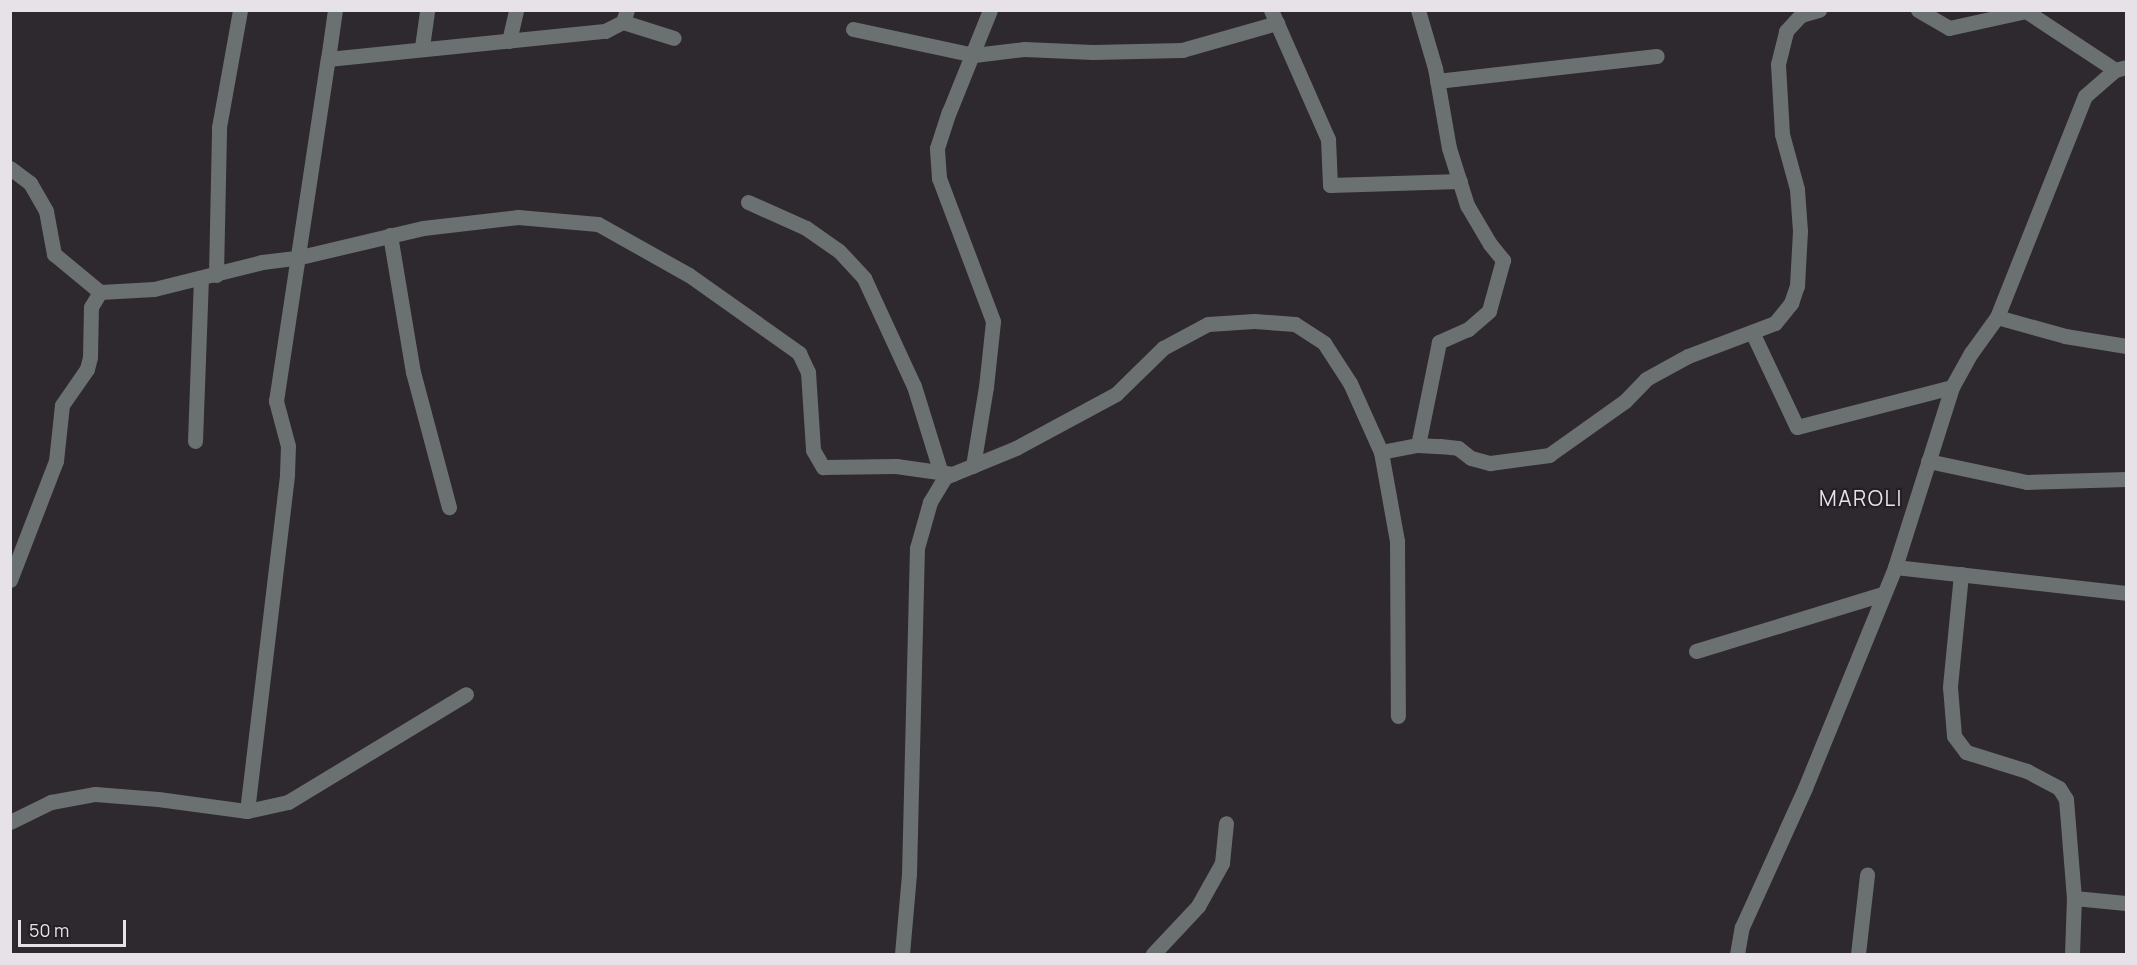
<!DOCTYPE html>
<style>
body{margin:0}
#map{position:relative;width:2137px;height:965px;overflow:hidden;background:#2e282f;font-family:Manrope,sans-serif}
div>[style]{position:absolute}
.minor>*{height:15px;margin:-7.5px;padding:0 7.5px;transform-origin:7.5px;border-radius:7.5px;background:#6b7070}
span{translate:-50% -50%;white-space:nowrap;text-align:center;line-height:1.15;-webkit-text-stroke:4.5px #241e26;paint-order:stroke}
.neighbourhood-label{font-size:21px;color:#e6e2e7;letter-spacing:1.5px}
.frame{position:absolute;inset:0;border:12px solid #e6e2e7;pointer-events:none}
.scale{position:absolute;left:18px;top:920px;width:108px;height:27px;box-sizing:border-box;border:3px solid #e6e2e7;border-top:0;padding-left:8px;font-size:18px;line-height:21px;white-space:nowrap;color:#e6e2e7;-webkit-text-stroke:4px #241e26;paint-order:stroke}
</style>
<div id="map">
<div class="minor">
<i style="left:1271px;top:10px;width:141px;rotate:66.2deg"></i>
<i style="left:1328px;top:139px;width:46px;rotate:87.5deg"></i>
<i style="left:1330px;top:185px;width:130px;rotate:-1.8deg"></i>
<i style="left:1418px;top:10px;width:60px;rotate:73.7deg"></i>
<i style="left:1435px;top:68px;width:81px;rotate:80.1deg"></i>
<i style="left:1449px;top:148px;width:60px;rotate:72.5deg"></i>
<i style="left:1467px;top:205px;width:45px;rotate:59.5deg"></i>
<i style="left:1490px;top:244px;width:21px;rotate:51deg"></i>
<i style="left:1503px;top:260px;width:53px;rotate:105.4deg"></i>
<i style="left:1489px;top:311px;width:28px;rotate:139deg"></i>
<i style="left:1468px;top:329px;width:32px;rotate:156deg"></i>
<i style="left:1439px;top:342px;width:105px;rotate:101.5deg"></i>
<i style="left:1918px;top:10px;width:36px;rotate:30deg"></i>
<i style="left:1949px;top:28px;width:79px;rotate:-12.4deg"></i>
<i style="left:2026px;top:11px;width:107px;rotate:33.5deg"></i>
<i style="left:623px;top:22px;width:53px;rotate:17.4deg"></i>
<i style="left:853px;top:29px;width:124px;rotate:12.1deg"></i>
<i style="left:974px;top:55px;width:50px;rotate:-6.8deg"></i>
<i style="left:1024px;top:49px;width:69px;rotate:2.5deg"></i>
<i style="left:1093px;top:52px;width:89px;rotate:-1.3deg"></i>
<i style="left:1182px;top:50px;width:99px;rotate:-15.9deg"></i>
<i style="left:509px;top:41px;width:32px;rotate:-77deg"></i>
<i style="left:422px;top:47px;width:37px;rotate:-82deg"></i>
<i style="left:328px;top:59px;width:49px;rotate:-81.9deg"></i>
<i style="left:1437px;top:81px;width:221px;rotate:-6.5deg"></i>
<i style="left:10px;top:168px;width:25px;rotate:37deg"></i>
<i style="left:30px;top:183px;width:32px;rotate:60deg"></i>
<i style="left:46px;top:211px;width:44px;rotate:79.5deg"></i>
<i style="left:54px;top:254px;width:60px;rotate:39.6deg"></i>
<i style="left:748px;top:202px;width:64px;rotate:24.1deg"></i>
<i style="left:806px;top:228px;width:40px;rotate:34.9deg"></i>
<i style="left:839px;top:251px;width:37px;rotate:47deg"></i>
<i style="left:864px;top:278px;width:119px;rotate:65.2deg"></i>
<i style="left:914px;top:386px;width:91px;rotate:72.8deg"></i>
<i style="left:390px;top:235px;width:139px;rotate:80.5deg"></i>
<i style="left:413px;top:372px;width:140px;rotate:75.1deg"></i>
<i style="left:216px;top:275px;width:148px;rotate:-88.8deg"></i>
<i style="left:219px;top:127px;width:119px;rotate:-79.8deg"></i>
<i style="left:1997px;top:317px;width:71px;rotate:15.6deg"></i>
<i style="left:2065px;top:336px;width:62px;rotate:9.3deg"></i>
<i style="left:1752px;top:332px;width:105px;rotate:64.7deg"></i>
<i style="left:1797px;top:427px;width:160px;rotate:-14.5deg"></i>
<i style="left:195px;top:441px;width:162px;rotate:-87.9deg"></i>
<i style="left:1381px;top:452px;width:38px;rotate:-11deg"></i>
<i style="left:1418px;top:445px;width:22px;rotate:3deg"></i>
<i style="left:1440px;top:446px;width:18px;rotate:6deg"></i>
<i style="left:1458px;top:448px;width:16px;rotate:38deg"></i>
<i style="left:1471px;top:458px;width:20px;rotate:15deg"></i>
<i style="left:1490px;top:463px;width:60px;rotate:-7.7deg"></i>
<i style="left:1549px;top:455px;width:93px;rotate:-35.4deg"></i>
<i style="left:1625px;top:401px;width:30px;rotate:-46deg"></i>
<i style="left:1646px;top:379px;width:48px;rotate:-28.7deg"></i>
<i style="left:1688px;top:356px;width:93px;rotate:-20.8deg"></i>
<i style="left:1775px;top:323px;width:26px;rotate:-51deg"></i>
<i style="left:1791px;top:303px;width:18px;rotate:-71deg"></i>
<i style="left:1797px;top:286px;width:55px;rotate:-86.9deg"></i>
<i style="left:1800px;top:231px;width:42px;rotate:-94.1deg"></i>
<i style="left:1797px;top:189px;width:57px;rotate:-105.3deg"></i>
<i style="left:1782px;top:134px;width:70px;rotate:-93.3deg"></i>
<i style="left:1778px;top:64px;width:34px;rotate:-76deg"></i>
<i style="left:1786px;top:31px;width:22px;rotate:-47deg"></i>
<i style="left:1801px;top:15px;width:19px;rotate:-16deg"></i>
<i style="left:1928px;top:461px;width:101px;rotate:12deg"></i>
<i style="left:2027px;top:482px;width:99px;rotate:-1.7deg"></i>
<i style="left:973px;top:466px;width:80px;rotate:-80.7deg"></i>
<i style="left:986px;top:387px;width:66px;rotate:-83.9deg"></i>
<i style="left:993px;top:321px;width:153px;rotate:-110.7deg"></i>
<i style="left:939px;top:178px;width:30px;rotate:-94deg"></i>
<i style="left:937px;top:148px;width:38px;rotate:-72deg"></i>
<i style="left:949px;top:112px;width:110px;rotate:-68.1deg"></i>
<i style="left:1895px;top:567px;width:232px;rotate:6.4deg"></i>
<i style="left:1961px;top:574px;width:114px;rotate:95.6deg"></i>
<i style="left:1950px;top:687px;width:49px;rotate:85.3deg"></i>
<i style="left:1954px;top:736px;width:20px;rotate:53deg"></i>
<i style="left:1966px;top:752px;width:64px;rotate:17.3deg"></i>
<i style="left:2027px;top:771px;width:36px;rotate:28deg"></i>
<i style="left:2059px;top:788px;width:13px;rotate:58deg"></i>
<i style="left:2066px;top:799px;width:99px;rotate:85.4deg"></i>
<i style="left:10px;top:580px;width:128px;rotate:-68.9deg"></i>
<i style="left:56px;top:461px;width:56px;rotate:-83.9deg"></i>
<i style="left:62px;top:405px;width:44px;rotate:-55.2deg"></i>
<i style="left:87px;top:369px;width:12px;rotate:-76deg"></i>
<i style="left:90px;top:357px;width:50px;rotate:-88.9deg"></i>
<i style="left:91px;top:307px;width:17px;rotate:-59deg"></i>
<i style="left:100px;top:292px;width:54px;rotate:-3.2deg"></i>
<i style="left:154px;top:289px;width:111px;rotate:-14deg"></i>
<i style="left:262px;top:262px;width:34px;rotate:-7deg"></i>
<i style="left:296px;top:258px;width:130px;rotate:-13.3deg"></i>
<i style="left:423px;top:228px;width:96px;rotate:-6.6deg"></i>
<i style="left:518px;top:217px;width:80px;rotate:5deg"></i>
<i style="left:598px;top:224px;width:104px;rotate:29.3deg"></i>
<i style="left:689px;top:275px;width:135px;rotate:35.3deg"></i>
<i style="left:799px;top:353px;width:21px;rotate:65deg"></i>
<i style="left:808px;top:372px;width:78px;rotate:86.3deg"></i>
<i style="left:813px;top:450px;width:20px;rotate:60deg"></i>
<i style="left:823px;top:467px;width:73px;rotate:-0.8deg"></i>
<i style="left:896px;top:466px;width:57px;rotate:8.1deg"></i>
<i style="left:1696px;top:651px;width:195px;rotate:-17deg"></i>
<i style="left:247px;top:811px;width:339px;rotate:-83.2deg"></i>
<i style="left:287px;top:474px;width:28px;rotate:-88deg"></i>
<i style="left:288px;top:446px;width:47px;rotate:-104.9deg"></i>
<i style="left:276px;top:401px;width:346px;rotate:-81.4deg"></i>
<i style="left:328px;top:59px;width:278px;rotate:-5.8deg"></i>
<i style="left:605px;top:31px;width:20px;rotate:-27deg"></i>
<i style="left:623px;top:22px;width:13px;rotate:-72deg"></i>
<i style="left:10px;top:822px;width:46px;rotate:-26deg"></i>
<i style="left:51px;top:802px;width:45px;rotate:-10.3deg"></i>
<i style="left:95px;top:794px;width:63px;rotate:4.5deg"></i>
<i style="left:158px;top:799px;width:90px;rotate:7.7deg"></i>
<i style="left:247px;top:811px;width:42px;rotate:-12.4deg"></i>
<i style="left:288px;top:802px;width:208px;rotate:-31.2deg"></i>
<i style="left:902px;top:954px;width:80px;rotate:-85deg"></i>
<i style="left:909px;top:874px;width:326px;rotate:-88.6deg"></i>
<i style="left:917px;top:548px;width:48px;rotate:-74.2deg"></i>
<i style="left:930px;top:502px;width:29px;rotate:-59deg"></i>
<i style="left:945px;top:477px;width:77px;rotate:-22.2deg"></i>
<i style="left:1016px;top:448px;width:114px;rotate:-28.4deg"></i>
<i style="left:1116px;top:394px;width:66px;rotate:-44.4deg"></i>
<i style="left:1163px;top:348px;width:51px;rotate:-28.1deg"></i>
<i style="left:1208px;top:324px;width:46px;rotate:-3.7deg"></i>
<i style="left:1254px;top:321px;width:41px;rotate:4.2deg"></i>
<i style="left:1295px;top:324px;width:35px;rotate:33deg"></i>
<i style="left:1324px;top:343px;width:48px;rotate:57deg"></i>
<i style="left:1350px;top:383px;width:76px;rotate:65.8deg"></i>
<i style="left:1381px;top:452px;width:90px;rotate:79.8deg"></i>
<i style="left:1397px;top:541px;width:175px;rotate:89.7deg"></i>
<i style="left:1153px;top:954px;width:66px;rotate:-46.8deg"></i>
<i style="left:1198px;top:906px;width:49px;rotate:-60.8deg"></i>
<i style="left:1222px;top:863px;width:40px;rotate:-84.3deg"></i>
<i style="left:1737px;top:954px;width:27px;rotate:-80deg"></i>
<i style="left:1742px;top:927px;width:153px;rotate:-65.6deg"></i>
<i style="left:1805px;top:788px;width:239px;rotate:-67.8deg"></i>
<i style="left:1895px;top:567px;width:189px;rotate:-72.4deg"></i>
<i style="left:1952px;top:387px;width:39px;rotate:-61deg"></i>
<i style="left:1971px;top:353px;width:44px;rotate:-54.2deg"></i>
<i style="left:1997px;top:317px;width:238px;rotate:-68.3deg"></i>
<i style="left:2085px;top:96px;width:40px;rotate:-41deg"></i>
<i style="left:2115px;top:70px;width:11px;rotate:-15deg"></i>
<i style="left:1858px;top:954px;width:80px;rotate:-83.5deg"></i>
<i style="left:2072px;top:954px;width:56px;rotate:-88deg"></i>
<i style="left:2074px;top:898px;width:52px;rotate:5.5deg"></i>
</div>
<div class="neighbourhood-label">
<span style="left:1861px;top:498px">MAROLI</span>
</div>
<div class="frame"></div>
<div class="scale">50 m</div>
</div>
